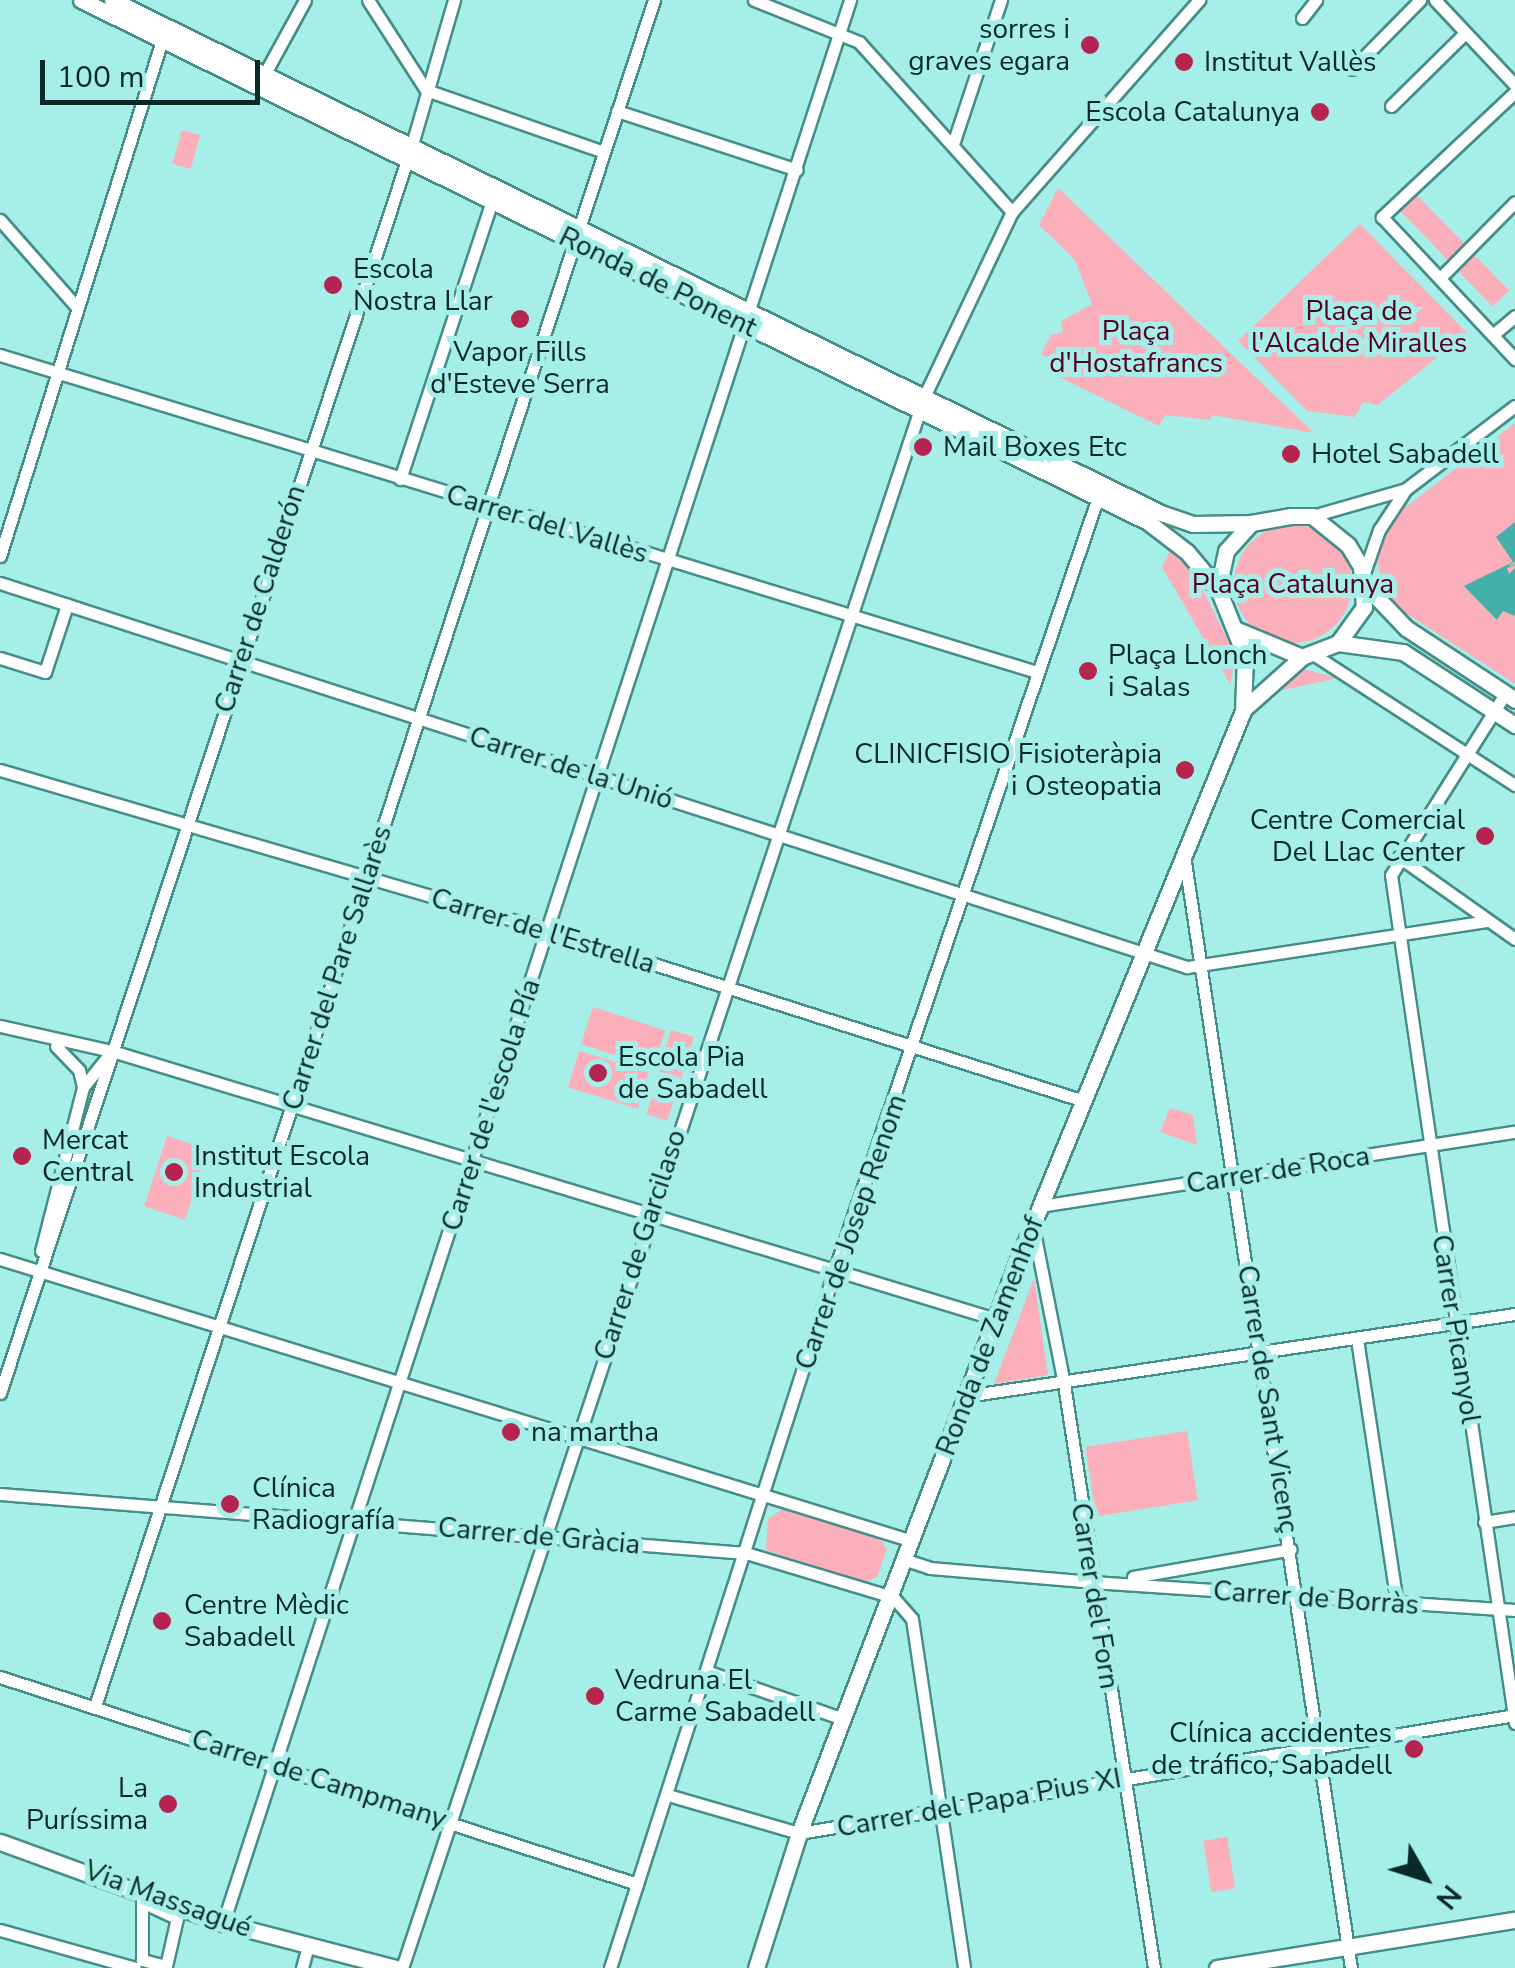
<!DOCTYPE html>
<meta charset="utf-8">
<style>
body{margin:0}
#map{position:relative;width:1515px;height:1968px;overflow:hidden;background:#a6efe8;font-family:"Nunito Sans",sans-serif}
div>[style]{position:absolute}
.green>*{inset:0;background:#faafba;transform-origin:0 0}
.round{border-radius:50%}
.water>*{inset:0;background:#43b1aa}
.roads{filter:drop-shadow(2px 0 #458d88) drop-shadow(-2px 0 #458d88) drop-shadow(0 2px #458d88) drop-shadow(0 -2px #458d88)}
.street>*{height:11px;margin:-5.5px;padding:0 5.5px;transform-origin:5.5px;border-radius:5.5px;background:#fff}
.secondary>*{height:15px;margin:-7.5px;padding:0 7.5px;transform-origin:7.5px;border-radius:7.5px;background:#fff}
.dots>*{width:28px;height:28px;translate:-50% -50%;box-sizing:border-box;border:5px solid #a6efe8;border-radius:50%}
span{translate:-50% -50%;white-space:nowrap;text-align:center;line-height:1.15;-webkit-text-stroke:10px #a6efe8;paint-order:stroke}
.poi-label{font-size:28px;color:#0a2927}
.right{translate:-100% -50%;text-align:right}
.left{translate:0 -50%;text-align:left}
.street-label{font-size:28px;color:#0a2927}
.park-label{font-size:28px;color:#55001e}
.north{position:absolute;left:1375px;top:1828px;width:100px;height:100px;-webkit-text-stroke:8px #a6efe8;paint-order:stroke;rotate:129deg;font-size:28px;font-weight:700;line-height:40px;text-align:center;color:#0a2927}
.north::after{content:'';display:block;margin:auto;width:35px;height:45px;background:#0a2927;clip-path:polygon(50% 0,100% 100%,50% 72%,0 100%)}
.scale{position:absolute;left:40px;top:60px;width:220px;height:45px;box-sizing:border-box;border:5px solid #0a2927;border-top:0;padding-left:12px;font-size:30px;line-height:35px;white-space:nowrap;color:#0a2927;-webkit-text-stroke:8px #a6efe8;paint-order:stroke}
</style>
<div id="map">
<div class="green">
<i style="left:182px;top:130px;width:19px;height:35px;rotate:16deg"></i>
<i style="clip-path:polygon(1058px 188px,1180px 305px,1314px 433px,1212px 415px,1210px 420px,1165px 415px,1159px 426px,1051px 373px,1057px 362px,1041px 354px,1051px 335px,1063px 332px,1061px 321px,1092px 304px,1075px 260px,1039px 225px)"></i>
<i style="left:1414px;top:192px;width:137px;height:23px;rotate:46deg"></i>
<i style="clip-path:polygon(1360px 224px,1467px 333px,1378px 405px,1363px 402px,1355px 417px,1307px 411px,1238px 341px)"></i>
<i style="clip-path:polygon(1515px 423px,1515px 684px,1401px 610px,1383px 590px,1375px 548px,1403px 509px)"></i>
<i class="round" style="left:1234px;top:525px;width:118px;height:118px"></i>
<i style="clip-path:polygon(1170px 551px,1194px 572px,1236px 657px,1230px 684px,1162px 567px)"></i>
<i style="clip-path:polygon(1303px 669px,1337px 678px,1270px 693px,1292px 673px)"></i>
<i style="left:593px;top:1007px;width:76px;height:39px;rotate:18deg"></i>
<i style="left:671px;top:1030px;width:24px;height:43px;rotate:17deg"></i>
<i style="left:579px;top:1051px;width:73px;height:38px;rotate:17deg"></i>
<i style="left:659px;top:1075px;width:22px;height:41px;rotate:18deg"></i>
<i style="clip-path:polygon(1170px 1108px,1193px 1115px,1197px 1145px,1160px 1132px)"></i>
<i style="left:167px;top:1136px;width:43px;height:74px;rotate:18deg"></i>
<i style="clip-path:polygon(1034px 1278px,1048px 1375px,994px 1384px)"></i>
<i style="left:1187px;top:1431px;width:70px;height:103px;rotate:81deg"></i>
<i style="clip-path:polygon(783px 1509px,879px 1538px,887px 1549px,877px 1577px,863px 1583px,766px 1550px,768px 1519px)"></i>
<i style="left:1227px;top:1837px;width:52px;height:24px;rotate:81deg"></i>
</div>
<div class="water">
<i style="clip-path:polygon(1515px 522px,1515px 562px,1509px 565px,1510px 566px,1515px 564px,1515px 565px,1507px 568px,1509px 574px,1515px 568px,1515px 616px,1503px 611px,1497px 620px,1464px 586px,1513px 562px,1496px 537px)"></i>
</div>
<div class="roads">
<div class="street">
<i style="left:368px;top:0;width:107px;rotate:57.2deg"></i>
<i style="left:754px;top:0;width:113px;rotate:21.8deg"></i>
<i style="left:859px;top:42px;width:229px;rotate:48deg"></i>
<i style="left:1435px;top:0;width:117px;rotate:46.7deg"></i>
<i style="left:1302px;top:18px;width:23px;rotate:-52deg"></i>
<i style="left:1352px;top:69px;width:97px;rotate:-45.4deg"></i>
<i style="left:264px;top:75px;width:85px;rotate:-61.3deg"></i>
<i style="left:426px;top:90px;width:188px;rotate:19.2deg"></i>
<i style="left:1515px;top:92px;width:183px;rotate:136.8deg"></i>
<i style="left:1382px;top:217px;width:195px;rotate:46.9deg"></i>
<i style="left:1391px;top:106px;width:104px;rotate:-44.6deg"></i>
<i style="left:617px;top:111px;width:189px;rotate:18.1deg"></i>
<i style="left:953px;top:144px;width:152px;rotate:-71.6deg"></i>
<i style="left:0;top:220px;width:113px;rotate:48.6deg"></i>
<i style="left:1441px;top:277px;width:105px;rotate:-45.4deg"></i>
<i style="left:1495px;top:333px;width:26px;rotate:-40deg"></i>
<i style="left:0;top:355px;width:1084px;rotate:17deg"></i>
<i style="left:400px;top:479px;width:293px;rotate:-71.7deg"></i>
<i style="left:1312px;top:516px;width:98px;rotate:-16deg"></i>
<i style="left:1406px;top:489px;width:137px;rotate:-37.3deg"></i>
<i style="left:0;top:556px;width:541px;rotate:-72.57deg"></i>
<i style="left:1364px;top:573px;width:46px;rotate:-70.8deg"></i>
<i style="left:1379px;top:530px;width:45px;rotate:-56.7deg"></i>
<i style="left:0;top:583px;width:1248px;rotate:17.93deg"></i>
<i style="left:1187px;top:967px;width:304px;rotate:-8.7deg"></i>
<i style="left:1313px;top:654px;width:241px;rotate:33deg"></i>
<i style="left:0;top:658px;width:47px;rotate:17.3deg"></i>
<i style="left:45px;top:672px;width:71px;rotate:-71.8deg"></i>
<i style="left:1505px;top:694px;width:214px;rotate:122.2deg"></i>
<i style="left:1391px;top:875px;width:857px;rotate:81.68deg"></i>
<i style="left:0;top:770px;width:570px;rotate:16.3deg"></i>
<i style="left:547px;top:930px;width:564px;rotate:17.66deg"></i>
<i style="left:1184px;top:855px;width:1125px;rotate:81.47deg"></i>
<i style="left:1399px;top:857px;width:142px;rotate:35.3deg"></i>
<i style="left:0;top:1026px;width:115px;rotate:12.6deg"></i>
<i style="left:112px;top:1051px;width:924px;rotate:16.87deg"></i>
<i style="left:84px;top:1086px;width:45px;rotate:-51.3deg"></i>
<i style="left:1040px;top:1206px;width:481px;rotate:-8.9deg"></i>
<i style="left:1033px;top:1227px;width:160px;rotate:78.8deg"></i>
<i style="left:1064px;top:1384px;width:591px;rotate:81.24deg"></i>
<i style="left:41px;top:1251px;width:169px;rotate:-75.6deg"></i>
<i style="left:83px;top:1087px;width:17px;rotate:-103deg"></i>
<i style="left:79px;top:1070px;width:33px;rotate:-134deg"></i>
<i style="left:0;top:1259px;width:955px;rotate:17.18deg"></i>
<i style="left:1357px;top:1339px;width:268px;rotate:81.4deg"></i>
<i style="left:0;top:1393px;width:1311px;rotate:-71.73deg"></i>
<i style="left:411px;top:148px;width:154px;rotate:-73.8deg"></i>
<i style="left:966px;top:1396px;width:555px;rotate:-8.5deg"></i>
<i style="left:0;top:1494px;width:748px;rotate:4.52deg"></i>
<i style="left:746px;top:1553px;width:153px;rotate:16.7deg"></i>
<i style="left:893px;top:1597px;width:29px;rotate:49deg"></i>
<i style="left:912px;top:1619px;width:353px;rotate:81.5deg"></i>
<i style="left:1484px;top:1522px;width:31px;rotate:-9deg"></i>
<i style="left:906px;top:1560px;width:25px;rotate:18deg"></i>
<i style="left:930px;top:1568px;width:163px;rotate:4.9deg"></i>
<i style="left:1092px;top:1582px;width:424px;rotate:3.8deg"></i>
<i style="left:1133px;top:1577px;width:160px;rotate:-10deg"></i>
<i style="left:709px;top:1672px;width:142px;rotate:19.3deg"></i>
<i style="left:0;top:1677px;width:670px;rotate:18deg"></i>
<i style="left:95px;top:1706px;width:1795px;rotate:-71.86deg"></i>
<i style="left:668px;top:1795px;width:136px;rotate:16.2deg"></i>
<i style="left:799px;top:1833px;width:726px;rotate:-9.36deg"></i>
<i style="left:142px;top:1902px;width:38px;rotate:25deg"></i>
<i style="left:177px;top:1918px;width:49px;rotate:102.9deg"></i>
<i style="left:166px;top:1966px;width:25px;rotate:-166deg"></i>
<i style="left:142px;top:1960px;width:58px;rotate:-90deg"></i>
<i style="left:223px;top:1923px;width:2023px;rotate:-71.94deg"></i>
<i style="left:0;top:1930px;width:140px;rotate:15.7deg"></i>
<i style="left:302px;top:1968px;width:24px;rotate:-75deg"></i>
<i style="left:402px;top:1968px;width:1655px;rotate:-71.62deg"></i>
<i style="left:924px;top:397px;width:205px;rotate:-64.6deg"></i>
<i style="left:1012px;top:212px;width:283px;rotate:-48.6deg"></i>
<i style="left:610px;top:1968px;width:734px;rotate:-72.16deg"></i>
<i style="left:835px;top:1269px;width:816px;rotate:-71.19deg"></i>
</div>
<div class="secondary">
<i style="left:81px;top:0;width:1188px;rotate:26.07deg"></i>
<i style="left:1148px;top:522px;width:49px;rotate:37.6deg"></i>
<i style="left:1187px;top:552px;width:48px;rotate:50deg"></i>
<i style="left:112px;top:0;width:1168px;rotate:26.06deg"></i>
<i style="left:1161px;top:513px;width:34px;rotate:19deg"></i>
<i style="left:1193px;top:524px;width:58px;rotate:-1deg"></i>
<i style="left:1364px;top:584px;width:61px;rotate:46.3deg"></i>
<i style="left:1406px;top:628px;width:131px;rotate:33.4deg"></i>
<i style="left:1338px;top:643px;width:66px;rotate:7.9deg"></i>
<i style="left:1403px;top:652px;width:134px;rotate:33.1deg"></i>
<i style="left:1245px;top:708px;width:76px;rotate:-41.8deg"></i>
<i style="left:0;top:1842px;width:237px;rotate:20deg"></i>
<i style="left:223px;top:1923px;width:179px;rotate:14.6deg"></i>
<i style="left:756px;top:1968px;width:142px;rotate:-72.3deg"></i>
<i style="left:799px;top:1833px;width:605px;rotate:-69.08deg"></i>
<i style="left:1015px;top:1268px;width:602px;rotate:-67.74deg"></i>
<i style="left:1243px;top:711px;width:55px;rotate:-87.9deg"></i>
<i style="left:1245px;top:656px;width:72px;rotate:-111.9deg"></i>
<i style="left:1218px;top:589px;width:39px;rotate:-78deg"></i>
<i style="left:1226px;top:551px;width:38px;rotate:-48deg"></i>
<i style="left:1251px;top:523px;width:41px;rotate:-9.9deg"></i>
<i style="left:1291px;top:516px;width:21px"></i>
<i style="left:1312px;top:516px;width:46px;rotate:38.9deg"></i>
<i style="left:1348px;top:545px;width:26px;rotate:59deg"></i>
<i style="left:1361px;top:567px;width:40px;rotate:85.7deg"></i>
<i style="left:1364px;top:607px;width:44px;rotate:125.8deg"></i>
<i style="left:1338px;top:643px;width:39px;rotate:159deg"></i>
<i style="left:1302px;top:657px;width:73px;rotate:-157.3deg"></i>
<i style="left:1217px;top:1968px;width:302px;rotate:-9.2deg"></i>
</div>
</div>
<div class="dots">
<i style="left:1090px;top:45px;background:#b52450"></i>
<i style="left:1184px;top:62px;background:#b52450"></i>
<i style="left:1320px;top:112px;background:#b52450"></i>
<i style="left:333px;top:285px;background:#b52450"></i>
<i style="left:520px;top:319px;background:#b52450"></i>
<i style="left:923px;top:447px;background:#b52450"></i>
<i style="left:1291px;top:454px;background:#b52450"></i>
<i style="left:1088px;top:671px;background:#b52450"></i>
<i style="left:1185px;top:770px;background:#b52450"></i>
<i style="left:1485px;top:836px;background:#b52450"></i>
<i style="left:598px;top:1073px;background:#b52450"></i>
<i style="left:22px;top:1156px;background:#b52450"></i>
<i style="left:174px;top:1172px;background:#b52450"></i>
<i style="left:511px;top:1432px;background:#b52450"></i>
<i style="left:230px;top:1504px;background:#b52450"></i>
<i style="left:162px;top:1621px;background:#b52450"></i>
<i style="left:595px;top:1696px;background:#b52450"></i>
<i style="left:1414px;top:1749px;background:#b52450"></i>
<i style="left:168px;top:1804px;background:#b52450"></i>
</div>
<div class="poi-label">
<span class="right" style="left:1070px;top:45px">sorres i<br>graves egara</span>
<span class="left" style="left:1204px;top:62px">Institut Vallès</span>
<span class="right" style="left:1300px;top:112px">Escola Catalunya</span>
<span class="left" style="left:353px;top:285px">Escola<br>Nostra Llar</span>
<span style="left:520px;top:368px">Vapor Fills<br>d'Esteve Serra</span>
<span class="left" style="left:943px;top:447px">Mail Boxes Etc</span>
<span class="left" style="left:1311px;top:454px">Hotel Sabadell</span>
<span class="left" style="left:1108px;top:671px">Plaça Llonch<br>i Salas</span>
<span class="right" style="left:1162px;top:770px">CLINICFISIO Fisioteràpia<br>i Osteopatia</span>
<span class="right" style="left:1465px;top:836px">Centre Comercial<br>Del Llac Center</span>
<span class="left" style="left:618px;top:1073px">Escola Pia<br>de Sabadell</span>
<span class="left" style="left:42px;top:1156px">Mercat<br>Central</span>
<span class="left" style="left:194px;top:1172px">Institut Escola<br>Industrial</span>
<span class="left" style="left:531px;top:1432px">na martha</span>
<span class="left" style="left:252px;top:1504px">Clínica<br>Radiografía</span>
<span class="left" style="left:184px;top:1621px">Centre Mèdic<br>Sabadell</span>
<span class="left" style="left:615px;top:1696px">Vedruna El<br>Carme Sabadell</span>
<span class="right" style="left:1392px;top:1749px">Clínica accidentes<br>de tráfico, Sabadell</span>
<span class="right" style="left:148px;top:1804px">La<br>Puríssima</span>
</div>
<div class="street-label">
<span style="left:658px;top:282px;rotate:26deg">Ronda de Ponent</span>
<span style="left:547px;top:524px;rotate:17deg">Carrer del Vallès</span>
<span style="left:260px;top:599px;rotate:-72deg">Carrer de Calderón</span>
<span style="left:571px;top:768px;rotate:18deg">Carrer de la Unió</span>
<span style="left:543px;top:931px;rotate:17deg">Carrer de l'Estrella</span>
<span style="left:337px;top:968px;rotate:-72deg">Carrer del Pare Sallarès</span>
<span style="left:491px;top:1105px;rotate:-72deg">Carrer de l'escola Pía</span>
<span style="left:1278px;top:1170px;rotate:-9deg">Carrer de Roca</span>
<span style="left:851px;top:1232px;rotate:-71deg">Carrer de Josep Renom</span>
<span style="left:640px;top:1245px;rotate:-72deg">Carrer de Garcilaso</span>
<span style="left:1456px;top:1329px;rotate:81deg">Carrer Picanyol</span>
<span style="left:990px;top:1336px;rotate:-69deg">Ronda de Zamenhof</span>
<span style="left:1268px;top:1399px;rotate:81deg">Carrer de Sant Vicenç</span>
<span style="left:539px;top:1536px;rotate:5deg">Carrer de Gràcia</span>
<span style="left:1095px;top:1596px;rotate:81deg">Carrer del Forn</span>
<span style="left:1316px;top:1598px;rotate:4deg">Carrer de Borràs</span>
<span style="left:319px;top:1779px;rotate:18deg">Carrer de Campmany</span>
<span style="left:979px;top:1803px;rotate:-10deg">Carrer del Papa Pius XI</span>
<span style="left:168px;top:1899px;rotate:20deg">Via Massagué</span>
</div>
<div class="park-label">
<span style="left:1359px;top:327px">Plaça de<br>l'Alcalde Miralles</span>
<span style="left:1136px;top:347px">Plaça<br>d'Hostafrancs</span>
<span style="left:1293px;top:584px">Plaça Catalunya</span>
</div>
<div class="north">N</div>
<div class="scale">100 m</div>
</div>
